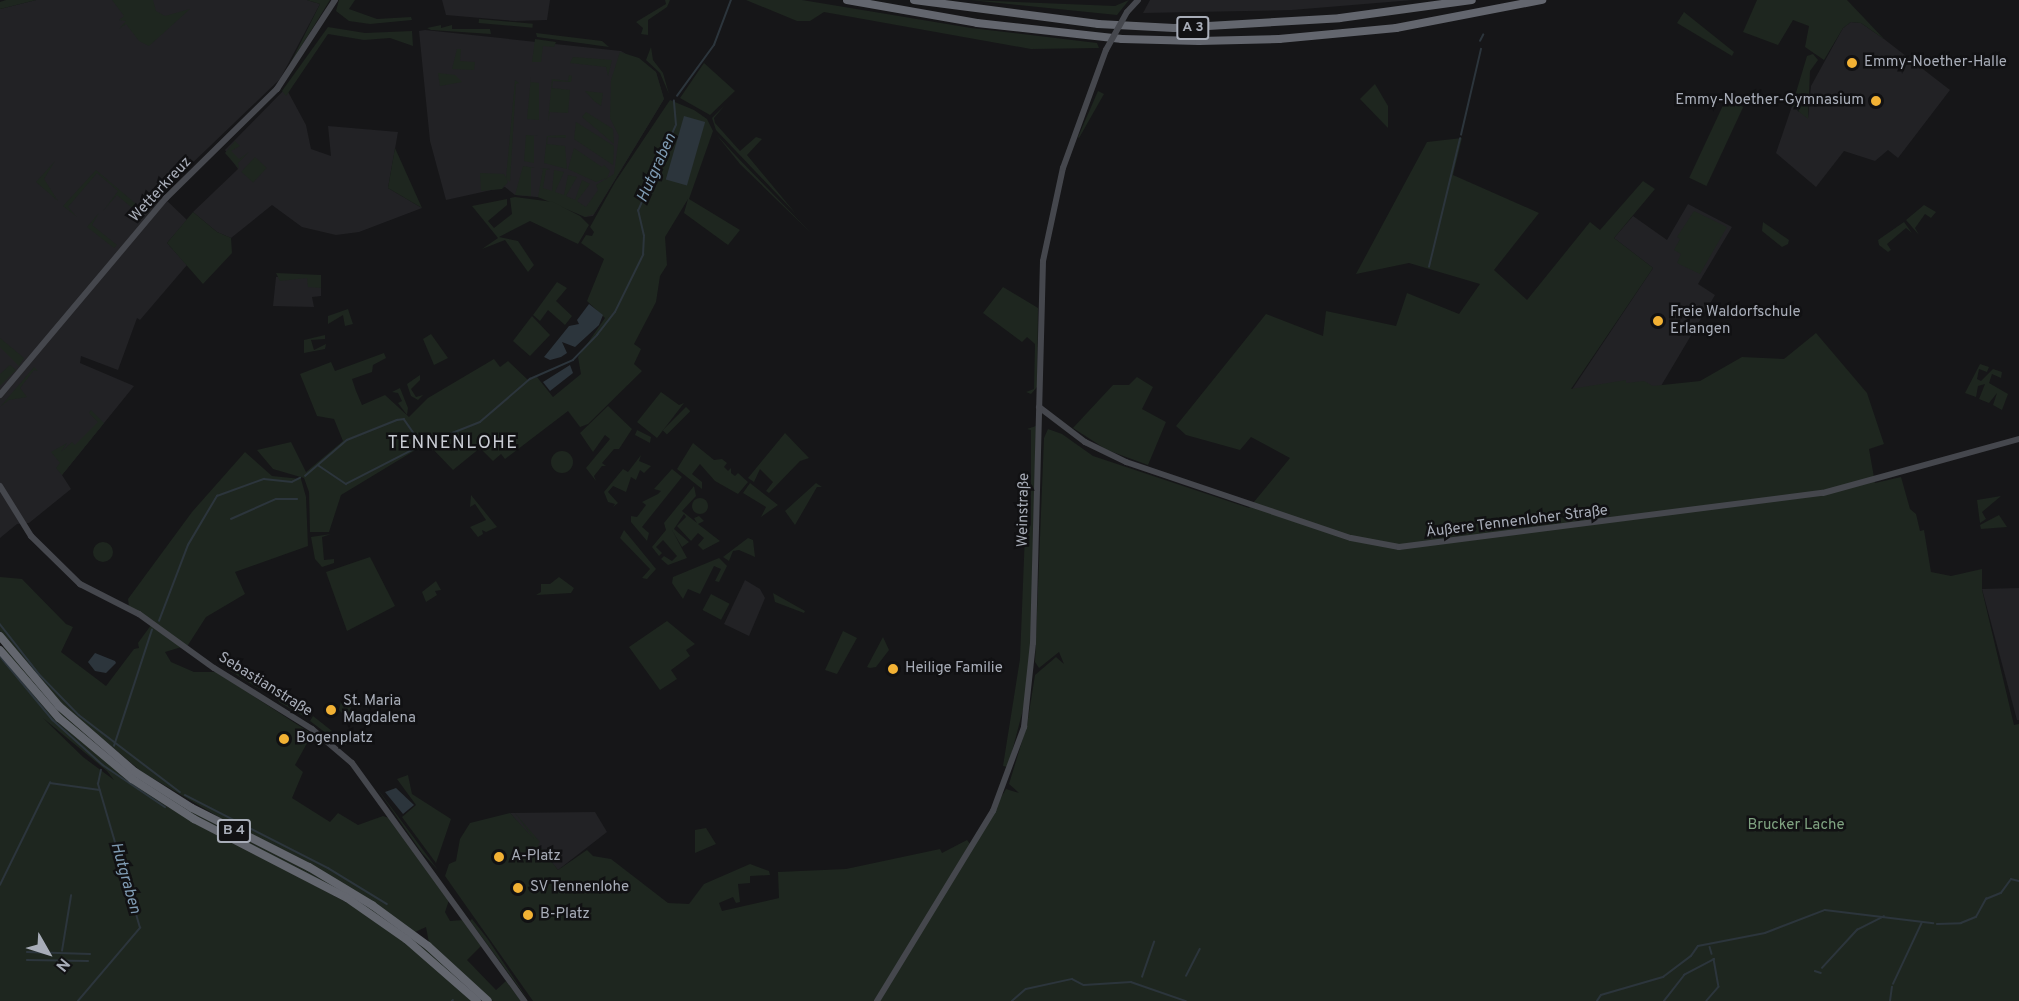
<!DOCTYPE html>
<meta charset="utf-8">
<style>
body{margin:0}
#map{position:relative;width:2019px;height:1001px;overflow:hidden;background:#161618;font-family:Overpass,sans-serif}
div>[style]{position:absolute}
.built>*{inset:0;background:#222225}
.green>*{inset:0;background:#1e261f;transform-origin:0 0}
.round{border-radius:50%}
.water>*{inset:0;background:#2c353c;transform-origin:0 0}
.stream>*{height:1.5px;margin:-0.75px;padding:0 0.75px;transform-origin:0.75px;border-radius:0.75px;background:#2c353c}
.secondary>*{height:6px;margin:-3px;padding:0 3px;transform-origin:3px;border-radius:3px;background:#45474d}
.highway>*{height:8px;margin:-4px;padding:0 4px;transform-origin:4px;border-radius:4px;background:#63666e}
.secondary-bridge>*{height:6px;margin:-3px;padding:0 3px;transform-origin:3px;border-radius:3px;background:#45474d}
.dots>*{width:16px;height:16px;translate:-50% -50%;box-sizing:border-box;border:3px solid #111113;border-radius:50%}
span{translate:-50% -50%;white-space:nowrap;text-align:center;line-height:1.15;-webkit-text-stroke:5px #111113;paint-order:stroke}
.shield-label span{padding:2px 4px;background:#111113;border:2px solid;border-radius:4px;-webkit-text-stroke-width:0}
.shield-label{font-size:14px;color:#a8adb8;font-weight:700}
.poi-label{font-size:15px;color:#a8adb8}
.left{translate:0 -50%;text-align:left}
.right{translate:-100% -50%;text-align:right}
.street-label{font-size:15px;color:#a8adb8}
.park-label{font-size:15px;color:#7fa381}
.water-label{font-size:16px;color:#7f9bb3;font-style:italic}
.quarter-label{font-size:18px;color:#c9ccd4;letter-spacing:1.5px}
.north{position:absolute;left:18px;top:923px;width:60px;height:60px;-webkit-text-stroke:4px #111113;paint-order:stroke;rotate:129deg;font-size:16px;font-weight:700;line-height:24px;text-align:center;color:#a8adb8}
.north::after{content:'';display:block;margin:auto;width:21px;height:27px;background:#a8adb8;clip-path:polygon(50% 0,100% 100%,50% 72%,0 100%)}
</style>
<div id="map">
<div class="built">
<i style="clip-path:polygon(36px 0,307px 0,320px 4px,280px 79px,160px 194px,187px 220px,167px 243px,187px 265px,140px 320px,137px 318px,118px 370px,81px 356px,80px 363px,134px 386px,62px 475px,71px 489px,29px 523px,17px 524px,0 538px,0 9px)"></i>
<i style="clip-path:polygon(442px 0,550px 0,547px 20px,515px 21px,446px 15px)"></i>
<i style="clip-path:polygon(1150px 0,1413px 0,1292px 10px,1143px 13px)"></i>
<i style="clip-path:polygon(1851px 22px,1861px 23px,1884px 39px,1950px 90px,1898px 158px,1888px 150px,1875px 161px,1844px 151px,1816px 187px,1776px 153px,1792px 106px,1808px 118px,1811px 86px,1843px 28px)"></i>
<i style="clip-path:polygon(425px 30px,621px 51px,656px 72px,664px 99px,593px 216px,585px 217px,547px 198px,515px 195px,505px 187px,446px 200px,430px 141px,419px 31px)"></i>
<i style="clip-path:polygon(286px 88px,306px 125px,311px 149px,331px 156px,328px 126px,398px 132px,388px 188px,422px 208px,359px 232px,336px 235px,302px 227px,272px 205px,231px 238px,217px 232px,193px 212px,238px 169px,225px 150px)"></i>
<i style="clip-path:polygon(1688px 204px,1732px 227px,1698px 284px,1715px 295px,1661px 386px,1571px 391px,1653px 268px,1614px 238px,1633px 216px,1667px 240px)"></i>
<i style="clip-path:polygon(321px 275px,321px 296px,312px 297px,314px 307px,273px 306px,276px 277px)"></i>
<i style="clip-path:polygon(745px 580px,760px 589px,765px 598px,749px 636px,724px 624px)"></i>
<i style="clip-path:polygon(2019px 588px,2019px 720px,2017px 720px,1982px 589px)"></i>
<i style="clip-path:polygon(595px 812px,607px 832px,558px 870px,510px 813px)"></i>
</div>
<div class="green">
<i style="clip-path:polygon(6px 0,36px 0,0 9px,0 2px)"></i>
<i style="clip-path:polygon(112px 0,153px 0,156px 11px,165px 16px,190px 9px,149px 46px,139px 41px,126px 24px,119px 29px,126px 21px,119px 20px,124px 16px)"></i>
<i style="clip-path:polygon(307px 0,330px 0,289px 66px,320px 4px)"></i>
<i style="clip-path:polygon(339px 0,355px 0,349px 9px,377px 19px,411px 17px,412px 20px,370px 24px,349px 21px,336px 11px)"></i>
<i style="clip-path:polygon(665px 0,670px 0,667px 7px,648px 20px,648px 35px,641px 34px,643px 28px,636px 22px,666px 4px)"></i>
<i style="clip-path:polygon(746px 0,802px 0,971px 28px,1097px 43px,1099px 48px,1031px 49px,824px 12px,810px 21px,797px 21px)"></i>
<i style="clip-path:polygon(970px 0,1115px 6px,1129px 0,1117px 15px)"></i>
<i style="clip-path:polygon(1757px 0,1847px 0,1884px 39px,1861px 23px,1851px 22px,1843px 28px,1824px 60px,1805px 47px,1809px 26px,1793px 20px,1778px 45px,1743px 32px)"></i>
<i style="clip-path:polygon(1684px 12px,1734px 52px,1732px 56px,1677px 23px)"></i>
<i style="left:479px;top:19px;width:54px;height:4px;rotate:5deg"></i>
<i style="clip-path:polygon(441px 25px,441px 28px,452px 25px,452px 29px,490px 29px,491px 34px,431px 30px,427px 28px)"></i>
<i style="clip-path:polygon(328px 27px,365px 33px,412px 31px,413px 46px,390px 38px,364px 40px,328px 34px,286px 96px,282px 91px)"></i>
<i style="clip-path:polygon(536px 33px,602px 41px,609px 47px,537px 37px)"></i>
<i style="clip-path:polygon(535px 39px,556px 42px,554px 47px,543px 46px,541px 62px,532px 62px)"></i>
<i style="clip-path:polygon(651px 47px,653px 60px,663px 73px,669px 94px,660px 73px,646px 60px)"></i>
<i style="clip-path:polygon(457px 49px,461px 49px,460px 61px,475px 62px,474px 70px,452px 69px)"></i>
<i style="clip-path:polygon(620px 52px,639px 58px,656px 72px,664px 99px,594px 214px,585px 217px,538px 197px,543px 169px,540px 168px,550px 169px,546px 170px,543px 188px,552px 191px,554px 170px,564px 172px,555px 192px,564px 195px,568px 175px,577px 177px,566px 196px,575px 200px,582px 180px,590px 184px,577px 201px,586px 207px,598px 190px,596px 185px,614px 174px,619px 136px,610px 118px,611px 80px)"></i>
<i style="clip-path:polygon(1813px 54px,1818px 60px,1810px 71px,1808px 119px,1792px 106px,1807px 56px)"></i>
<i style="clip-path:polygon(573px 57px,612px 60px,608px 76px,606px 67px,570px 63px)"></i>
<i style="clip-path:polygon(704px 63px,735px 91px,710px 115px,680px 98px)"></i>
<i style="clip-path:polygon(438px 73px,455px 75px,462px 82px,440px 86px)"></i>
<i style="clip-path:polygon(569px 75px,572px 76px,571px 82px,553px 81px,552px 88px,570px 90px,568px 113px,550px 112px,548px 121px,552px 79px,568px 81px)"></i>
<i style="clip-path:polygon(531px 77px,531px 82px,539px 83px,539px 120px,527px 119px)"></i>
<i style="clip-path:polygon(515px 80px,519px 83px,516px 84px,510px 182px,506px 178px)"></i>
<i style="clip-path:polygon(1375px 84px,1388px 106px,1388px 128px,1360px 99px)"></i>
<i style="clip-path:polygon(585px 91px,603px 93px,601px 106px,594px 101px)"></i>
<i style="clip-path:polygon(1098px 91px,1104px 94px,1079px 138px,1078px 137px)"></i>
<i style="left:1726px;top:99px;width:19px;height:87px;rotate:25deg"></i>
<i style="clip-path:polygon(670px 100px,694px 110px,707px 119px,713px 131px,689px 199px,740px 230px,728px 245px,684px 213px,688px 199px,665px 237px,667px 265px,660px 276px,656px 302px,634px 344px,641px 349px,634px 364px,642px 371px,588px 424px,580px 427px,568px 411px,505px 459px,501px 454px,493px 461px,480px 448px,453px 470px,427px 443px,341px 495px,329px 532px,310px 532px,309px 492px,304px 478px,273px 469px,257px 450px,291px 442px,306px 472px,343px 441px,334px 419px,317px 416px,300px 374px,331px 362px,335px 371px,384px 353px,386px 358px,373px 365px,372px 372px,352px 379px,356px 391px,362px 405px,385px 395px,409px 417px,428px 398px,494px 359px,500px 367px,508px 361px,528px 380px,537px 377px,553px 397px,581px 374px,578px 357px,605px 318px,587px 301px,604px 259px,581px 243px,586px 235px,592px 236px,594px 232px,590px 227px,615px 182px)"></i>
<i style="clip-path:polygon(725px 105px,714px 118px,715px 123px,740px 151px,756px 137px,762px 139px,747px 155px,796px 214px,716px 130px,712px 118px)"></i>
<i style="clip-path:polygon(586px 112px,613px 129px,614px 144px,582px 117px)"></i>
<i style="clip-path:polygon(576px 122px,614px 146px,613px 165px,574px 139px)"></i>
<i style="clip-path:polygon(716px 134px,737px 157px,811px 233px,740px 164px)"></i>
<i style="clip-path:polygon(526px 135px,538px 136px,534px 136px,534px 163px,524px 161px)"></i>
<i style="clip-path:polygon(566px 135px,566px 138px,548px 137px,547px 144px,565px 146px,567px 169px,544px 163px,547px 136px)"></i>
<i style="clip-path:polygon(1462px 138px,1453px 175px,1539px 213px,1494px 270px,1527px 300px,1590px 222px,1600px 230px,1643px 181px,1655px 189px,1614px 238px,1653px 268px,1571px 389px,1626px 380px,1626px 383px,1644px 381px,1653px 386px,1700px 381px,1742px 357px,1784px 359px,1816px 333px,1867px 393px,1884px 444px,1869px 449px,1875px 483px,1901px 477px,1910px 509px,1916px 514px,1920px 531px,1924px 530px,1931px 572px,1951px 576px,1982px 569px,1982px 590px,2014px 725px,2019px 724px,2019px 1001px,880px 1001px,1006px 789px,1019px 793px,1009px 784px,1027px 725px,1035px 675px,1056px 657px,1064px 664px,1059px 652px,1039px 668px,1035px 662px,1044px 438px,1048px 429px,1062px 434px,1093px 456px,1249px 508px,1290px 458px,1251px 437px,1240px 450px,1186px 435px,1176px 426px,1266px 314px,1323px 336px,1326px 311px,1396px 326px,1407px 293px,1459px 314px,1480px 284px,1409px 263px,1356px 274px,1427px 142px)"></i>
<i style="clip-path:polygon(235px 141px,240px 146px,231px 151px,239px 159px,249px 152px,238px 163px,239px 169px,225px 153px)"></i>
<i style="clip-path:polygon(395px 148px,422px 208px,388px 188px)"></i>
<i style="clip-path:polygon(574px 148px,602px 167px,604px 165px,610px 171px,607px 178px,596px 182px,568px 169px)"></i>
<i style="left:255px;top:157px;width:16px;height:20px;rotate:43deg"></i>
<i style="clip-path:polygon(55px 161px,44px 179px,58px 201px,36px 182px)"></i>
<i style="clip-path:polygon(523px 166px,535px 168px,531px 168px,531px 196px,515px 195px)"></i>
<i style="clip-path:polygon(96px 170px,142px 209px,138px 213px,117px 195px,103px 211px,118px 191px,97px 173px,68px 207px,77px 217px,63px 206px)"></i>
<i style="clip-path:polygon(480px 173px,504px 174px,508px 182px,502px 189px,481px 191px)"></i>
<i style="clip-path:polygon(515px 197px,553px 202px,580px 216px,589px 225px,578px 244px,530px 221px,499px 237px,518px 241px,534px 265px,528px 272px,505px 240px,482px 249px,498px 238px,472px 206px,507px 199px,507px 205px,488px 221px,494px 228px,512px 214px,510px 198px)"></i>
<i style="clip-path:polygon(1924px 205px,1936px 212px,1931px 218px,1925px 214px,1915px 228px,1919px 235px,1906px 220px)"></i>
<i style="clip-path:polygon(1694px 211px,1727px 227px,1700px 274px,1677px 263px,1681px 254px,1674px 250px,1680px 239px,1677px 237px)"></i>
<i style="clip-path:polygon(193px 212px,217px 232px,231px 238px,232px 253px,203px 284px,167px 243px)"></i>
<i style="clip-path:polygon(99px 213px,92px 225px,117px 245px,114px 248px,87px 227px)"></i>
<i style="clip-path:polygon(1763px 222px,1789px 240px,1788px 244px,1782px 247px,1762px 231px)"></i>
<i style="clip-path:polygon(1904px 222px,1912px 233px,1906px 228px,1887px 244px,1891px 250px,1888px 252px,1879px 245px,1878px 240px)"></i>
<i style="clip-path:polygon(276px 273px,321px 275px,321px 288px,308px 287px,307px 278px,280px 281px)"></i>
<i style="clip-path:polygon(557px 282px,567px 288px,556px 301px,572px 316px,565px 325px,548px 310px,540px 321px,533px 315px)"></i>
<i style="clip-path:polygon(1003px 287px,1038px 308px,1037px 387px,1031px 394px,1026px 392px,1034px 389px,1035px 344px,1027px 337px,1022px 342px,983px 313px)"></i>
<i style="clip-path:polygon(348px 309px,353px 324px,345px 326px,343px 315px,328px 324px,328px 316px)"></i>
<i style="clip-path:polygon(532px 316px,550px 335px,530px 356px,513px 341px)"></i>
<i style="clip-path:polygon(431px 334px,448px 358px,434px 365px,423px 339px)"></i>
<i style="clip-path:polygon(325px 335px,325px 339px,311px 340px,314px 350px,326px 344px,325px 349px,304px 353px,304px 340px)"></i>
<i style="clip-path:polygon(0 338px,24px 358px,19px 366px,0 347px)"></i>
<i style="clip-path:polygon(1980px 364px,1989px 367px,1987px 372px,1979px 369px,1977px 379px,1981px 381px,1993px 369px,2002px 372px,2001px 378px,1992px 374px,1989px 383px,2008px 394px,2002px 410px,1993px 405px,1997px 393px,1989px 403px,1979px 399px,1985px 384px,1978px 386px,1976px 397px,1965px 393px)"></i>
<i style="clip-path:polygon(10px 365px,16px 370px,0 386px,0 374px)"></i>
<i style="clip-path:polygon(34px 367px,38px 371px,34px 370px,20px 388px,27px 397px,9px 400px,0 407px)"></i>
<i style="clip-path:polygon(420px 375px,420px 380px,411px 389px,416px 397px,423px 395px,418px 400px,411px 396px,407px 384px)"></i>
<i style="clip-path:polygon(1137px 377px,1153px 387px,1142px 409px,1166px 422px,1148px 465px,1107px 450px,1073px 428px,1113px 385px,1129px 385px)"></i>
<i style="clip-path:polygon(400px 388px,408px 408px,407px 415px,398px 403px,402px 401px,398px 393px,392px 392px)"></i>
<i style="clip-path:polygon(661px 392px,679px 405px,684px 403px,657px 438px,637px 422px)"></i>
<i style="clip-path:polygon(608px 406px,632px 429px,619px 449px,614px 449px,602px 463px,606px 466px,602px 466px,594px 476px,596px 481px,586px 468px,610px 439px,605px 435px,593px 452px,580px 433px)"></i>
<i style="left:686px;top:407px;width:6px;height:33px;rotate:45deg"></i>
<i style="clip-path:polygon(91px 410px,104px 423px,62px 475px,56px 468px,60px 463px,51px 452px,67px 443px,61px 452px,72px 442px,75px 445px,98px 422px,89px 413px)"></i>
<i style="clip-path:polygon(1036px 426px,1031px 644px,1025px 702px,1008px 767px,1003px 766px,1020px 659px,1025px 533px,1031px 525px,1031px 430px,1027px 429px)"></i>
<i style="clip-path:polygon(637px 430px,651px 437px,650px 443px,635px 435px)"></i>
<i style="clip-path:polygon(785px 433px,809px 458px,800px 461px,769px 493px,766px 491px,773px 482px,760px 469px,754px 482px,748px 478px)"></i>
<i style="clip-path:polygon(693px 443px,714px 460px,722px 459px,727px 463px,724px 467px,728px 471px,731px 468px,731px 473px,735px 476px,738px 473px,748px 482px,738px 494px,715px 481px,700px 464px,692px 474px,702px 482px,702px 489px,677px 469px)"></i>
<i class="round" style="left:551px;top:451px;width:22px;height:22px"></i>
<i style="clip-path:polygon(245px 452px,272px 476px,301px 479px,306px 497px,308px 546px,235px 572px,245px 594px,206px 617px,188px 645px,165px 652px,171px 662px,194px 672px,216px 672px,312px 734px,295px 765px,303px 772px,292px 798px,330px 822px,338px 813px,358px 825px,383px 816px,392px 819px,449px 900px,445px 912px,450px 921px,463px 920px,481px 946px,467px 960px,496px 990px,506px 981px,521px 1001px,493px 1001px,429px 943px,426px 927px,415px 932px,142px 772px,61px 704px,0 631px,0 577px,22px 579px,66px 624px,73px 627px,61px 652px,106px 686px,134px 649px,139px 648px,138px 643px,154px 621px,129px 607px,128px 599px,192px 512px)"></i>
<i style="clip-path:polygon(641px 455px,639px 461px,651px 466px,644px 473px,640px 470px,636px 480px,631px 477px,626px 492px,613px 486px,608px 492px,618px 503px,613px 507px,615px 504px,608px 502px,604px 492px,623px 469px,628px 472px)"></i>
<i style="clip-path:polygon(672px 469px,682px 477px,642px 527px,649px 533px,647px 541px,631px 522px,631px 516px,637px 517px,646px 505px,642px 502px,658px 494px,661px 491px,654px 489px)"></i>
<i style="clip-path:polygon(750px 483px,778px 505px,761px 517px,766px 507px,743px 493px)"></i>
<i style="clip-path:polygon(816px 483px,822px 487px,817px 487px,795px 525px,785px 511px)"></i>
<i style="clip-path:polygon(694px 486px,696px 496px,682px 511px,697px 523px,694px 518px,699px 516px,704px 521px,698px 524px,720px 541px,703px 550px,698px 545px,704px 538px,698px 533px,691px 541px,677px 526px,686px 517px,684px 514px,674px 529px,689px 542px,682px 547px,672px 530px,687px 558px,668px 565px,661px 559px,664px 556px,672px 561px,677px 556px,663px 540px,656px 547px,662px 553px,659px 556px,652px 547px,666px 530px,664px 523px)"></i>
<i style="clip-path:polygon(471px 495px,497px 527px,486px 532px,482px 530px,483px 534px,478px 537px,470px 527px,486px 520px,475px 504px,470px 507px)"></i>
<i style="clip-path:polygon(2001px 496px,1982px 512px,1986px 519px,1980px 523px,1977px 500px)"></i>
<i class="round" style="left:692px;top:498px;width:16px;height:16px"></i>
<i style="clip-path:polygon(1999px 515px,2007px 527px,1981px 529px,1980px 525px)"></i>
<i style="clip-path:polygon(624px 530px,656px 569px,647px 579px,642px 578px,650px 569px,620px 538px)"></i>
<i style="clip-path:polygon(331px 534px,322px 537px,324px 560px,334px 559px,334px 563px,322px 567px,315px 559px,311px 537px)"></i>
<i style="clip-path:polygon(748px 538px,753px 540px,755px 557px,739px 550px,733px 551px,729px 561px,723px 557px)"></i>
<i class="round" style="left:93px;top:542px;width:20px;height:20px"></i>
<i style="clip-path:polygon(370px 557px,395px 606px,347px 631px,326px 572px)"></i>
<i style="clip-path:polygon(719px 558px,727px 566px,719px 582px,715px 581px,721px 569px,714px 566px,700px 594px,688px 589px,683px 599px,672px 583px,673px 577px)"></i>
<i style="clip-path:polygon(559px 577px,574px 588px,571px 593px,536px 595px,541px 592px,541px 584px,550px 584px)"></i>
<i style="clip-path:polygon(436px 581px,441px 590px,435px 591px,437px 595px,426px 602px,422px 592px)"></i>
<i style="clip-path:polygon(773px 593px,805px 611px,804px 613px,775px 602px)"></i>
<i style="left:711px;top:594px;width:21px;height:18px;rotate:28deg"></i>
<i style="clip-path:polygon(667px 621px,695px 644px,686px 650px,690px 656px,671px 670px,677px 679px,660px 690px,629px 647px)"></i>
<i style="clip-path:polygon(843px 631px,857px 638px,837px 674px,825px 670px)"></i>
<i style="clip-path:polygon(883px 637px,889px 650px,876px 667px,870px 668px,867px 667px)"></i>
<i style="clip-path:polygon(0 641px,57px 708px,117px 762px,199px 815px,301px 866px,365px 903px,431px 952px,485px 1001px,400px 932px,333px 887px,185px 810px,131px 775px,69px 724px,13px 663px)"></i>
<i style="clip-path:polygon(evenodd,0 655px,54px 717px,126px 778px,168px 807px,355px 907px,400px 938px,473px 1001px,0 1001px,0 655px,43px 718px,107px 771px,114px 780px,83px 757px,43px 718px)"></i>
<i style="clip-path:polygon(227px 669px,263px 684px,261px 690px)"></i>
<i style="clip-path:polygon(276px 691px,305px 711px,305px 717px,279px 702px)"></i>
<i style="clip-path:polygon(341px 701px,344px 708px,350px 704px,353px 717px,349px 720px,339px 710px)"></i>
<i style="clip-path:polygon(313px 716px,332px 731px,331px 734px,347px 744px,343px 746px,310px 721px)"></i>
<i style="clip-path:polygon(408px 775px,412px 794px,451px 819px,436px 863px,402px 817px,416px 805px,397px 779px)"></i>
<i style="clip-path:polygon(378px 790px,379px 791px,438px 870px,422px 853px)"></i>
<i style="clip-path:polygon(510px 813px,534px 839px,515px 813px,540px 842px,538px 844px,558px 870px,587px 850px,593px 856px,611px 859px,668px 903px,689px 904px,704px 884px,750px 864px,769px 871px,770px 875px,750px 876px,750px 883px,738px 884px,740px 902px,736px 903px,733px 897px,719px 903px,722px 911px,779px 898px,778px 872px,846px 869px,940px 849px,942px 853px,967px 840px,971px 845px,874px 1001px,533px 1001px,445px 876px,449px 864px,456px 861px,460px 839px,470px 823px)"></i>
<i style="clip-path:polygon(706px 828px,716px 844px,695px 853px,695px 830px)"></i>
<i style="clip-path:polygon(472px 919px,487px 938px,529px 1001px,470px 921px)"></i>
</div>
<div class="water">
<i style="left:684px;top:116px;width:22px;height:66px;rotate:16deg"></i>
<i style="clip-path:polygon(589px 304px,603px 315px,599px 325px,575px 347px,562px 342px,567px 353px,561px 357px,550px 360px,544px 357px,569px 326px,579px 324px,577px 320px)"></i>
<i style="clip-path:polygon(570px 365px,573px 373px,550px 391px,543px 382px)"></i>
<i style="clip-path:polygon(95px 653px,115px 661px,116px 663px,106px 673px,95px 671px,88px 662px)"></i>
<i style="clip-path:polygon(396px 788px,414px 805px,403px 814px,385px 792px)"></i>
</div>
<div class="stream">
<i style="left:1480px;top:41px;width:7px;rotate:-63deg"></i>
<i style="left:677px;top:96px;width:63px;rotate:-54deg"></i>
<i style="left:714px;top:45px;width:48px;rotate:-69.3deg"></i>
<i style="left:1461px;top:135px;width:88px;rotate:-76.9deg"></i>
<i style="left:1429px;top:267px;width:132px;rotate:-76.4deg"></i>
<i style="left:318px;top:465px;width:34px;rotate:34deg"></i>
<i style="left:346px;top:484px;width:85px;rotate:-27.2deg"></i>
<i style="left:305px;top:476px;width:55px;rotate:-40.6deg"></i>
<i style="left:347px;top:440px;width:54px;rotate:-21.8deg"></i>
<i style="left:397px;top:420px;width:7px;rotate:-8deg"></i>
<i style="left:404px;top:419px;width:32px;rotate:55deg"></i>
<i style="left:422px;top:445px;width:62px;rotate:-21.6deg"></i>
<i style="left:480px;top:422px;width:66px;rotate:-40.7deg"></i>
<i style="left:530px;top:379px;width:47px;rotate:-23.8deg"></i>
<i style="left:573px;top:360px;width:35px;rotate:-46deg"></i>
<i style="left:597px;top:335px;width:29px;rotate:-52deg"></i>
<i style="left:615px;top:312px;width:64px;rotate:-63.8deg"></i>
<i style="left:643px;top:255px;width:19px;rotate:-87deg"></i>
<i style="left:644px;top:236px;width:26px;rotate:-103deg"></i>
<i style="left:638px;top:211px;width:94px;rotate:-66.2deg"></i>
<i style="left:676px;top:125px;width:24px;rotate:-95deg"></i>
<i style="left:231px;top:519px;width:49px;rotate:-24deg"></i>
<i style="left:276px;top:499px;width:21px"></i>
<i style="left:159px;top:621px;width:81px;rotate:-69.1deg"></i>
<i style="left:188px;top:545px;width:57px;rotate:-59.4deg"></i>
<i style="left:217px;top:496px;width:50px;rotate:-19.9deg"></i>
<i style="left:264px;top:479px;width:28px;rotate:6deg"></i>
<i style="left:292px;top:482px;width:9px;rotate:-27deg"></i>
<i style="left:0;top:624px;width:63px;rotate:52deg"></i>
<i style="left:39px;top:674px;width:57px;rotate:45.7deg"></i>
<i style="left:79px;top:715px;width:127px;rotate:37.3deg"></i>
<i style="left:0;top:656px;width:83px;rotate:50.4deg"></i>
<i style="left:53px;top:720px;width:67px;rotate:42deg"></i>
<i style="left:103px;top:765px;width:75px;rotate:34.1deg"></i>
<i style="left:114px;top:746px;width:122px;rotate:-71.9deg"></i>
<i style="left:185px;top:795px;width:161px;rotate:27deg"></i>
<i style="left:328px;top:868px;width:69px;rotate:31.4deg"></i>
<i style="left:0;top:885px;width:114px;rotate:-63.9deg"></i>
<i style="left:50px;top:783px;width:50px;rotate:8deg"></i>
<i style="left:1937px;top:924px;width:24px;rotate:-2deg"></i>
<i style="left:1961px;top:923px;width:16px;rotate:-22deg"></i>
<i style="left:1976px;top:917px;width:21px;rotate:-61deg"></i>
<i style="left:1986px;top:899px;width:16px;rotate:-22deg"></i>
<i style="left:2001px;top:893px;width:17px;rotate:-54deg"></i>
<i style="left:2011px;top:879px;width:8px;rotate:14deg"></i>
<i style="left:1710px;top:947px;width:7px;rotate:74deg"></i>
<i style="left:62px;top:951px;width:56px;rotate:-80.7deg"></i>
<i style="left:27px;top:952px;width:63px;rotate:1.8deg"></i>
<i style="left:27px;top:960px;width:61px;rotate:0.9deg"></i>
<i style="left:1822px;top:968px;width:52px;rotate:-47.4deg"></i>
<i style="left:1857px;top:930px;width:30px;rotate:-27deg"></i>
<i style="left:1815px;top:971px;width:6px;rotate:18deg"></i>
<i style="left:1186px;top:976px;width:30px;rotate:-63deg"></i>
<i style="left:1142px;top:977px;width:37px;rotate:-71deg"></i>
<i style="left:1893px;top:984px;width:68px;rotate:-64.9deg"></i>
<i style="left:78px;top:1001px;width:96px;rotate:-49.7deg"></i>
<i style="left:140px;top:928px;width:150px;rotate:-106.3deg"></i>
<i style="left:98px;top:784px;width:14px;rotate:-78deg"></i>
<i style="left:452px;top:1001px;width:1px;rotate:-45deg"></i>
<i style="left:1012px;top:1001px;width:18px;rotate:-41deg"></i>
<i style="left:1026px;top:989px;width:47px;rotate:-12.3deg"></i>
<i style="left:1072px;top:979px;width:13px;rotate:27deg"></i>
<i style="left:1084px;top:985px;width:47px;rotate:-3.7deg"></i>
<i style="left:1131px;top:982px;width:58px;rotate:19.1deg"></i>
<i style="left:1597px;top:1001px;width:7px;rotate:-56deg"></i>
<i style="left:1601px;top:995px;width:65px;rotate:-16.2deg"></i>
<i style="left:1663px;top:977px;width:35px;rotate:-37deg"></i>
<i style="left:1691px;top:956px;width:12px;rotate:-55deg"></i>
<i style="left:1698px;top:946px;width:68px;rotate:-11deg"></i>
<i style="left:1765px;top:933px;width:64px;rotate:-21deg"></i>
<i style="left:1825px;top:910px;width:109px;rotate:6.9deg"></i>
<i style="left:1664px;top:1001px;width:33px;rotate:-52deg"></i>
<i style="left:1684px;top:975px;width:34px;rotate:-28deg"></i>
<i style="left:1714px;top:959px;width:28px;rotate:80deg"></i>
<i style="left:1719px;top:987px;width:18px;rotate:131deg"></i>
<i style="left:1890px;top:1001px;width:14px;rotate:-82deg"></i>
</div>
<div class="secondary">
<i style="left:1127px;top:12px;width:16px;rotate:-47deg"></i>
<i style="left:0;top:395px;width:258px;rotate:-49.9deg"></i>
<i style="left:166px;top:198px;width:156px;rotate:-44.5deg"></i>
<i style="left:277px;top:89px;width:106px;rotate:-56.9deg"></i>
<i style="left:1039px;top:407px;width:58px;rotate:37.3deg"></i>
<i style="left:1085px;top:442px;width:46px;rotate:26deg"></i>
<i style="left:1126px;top:462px;width:237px;rotate:18.7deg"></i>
<i style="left:1351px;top:538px;width:49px;rotate:10.6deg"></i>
<i style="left:1399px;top:547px;width:427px;rotate:-7.3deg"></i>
<i style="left:1823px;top:493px;width:203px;rotate:-15.4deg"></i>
<i style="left:0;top:486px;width:59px;rotate:58.2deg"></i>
<i style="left:31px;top:536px;width:69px;rotate:44.4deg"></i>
<i style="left:80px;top:584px;width:66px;rotate:27deg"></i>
<i style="left:139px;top:614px;width:92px;rotate:35.8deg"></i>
<i style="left:214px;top:668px;width:115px;rotate:31.9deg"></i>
<i style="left:312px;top:729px;width:52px;rotate:40.4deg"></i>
<i style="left:352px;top:763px;width:294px;rotate:54.1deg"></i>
<i style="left:877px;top:1001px;width:223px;rotate:-58.6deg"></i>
<i style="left:993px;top:811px;width:90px;rotate:-69.7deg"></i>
<i style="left:1024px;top:727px;width:84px;rotate:-83.9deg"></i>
<i style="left:1033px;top:643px;width:382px;rotate:-88.5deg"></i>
<i style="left:1043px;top:261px;width:95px;rotate:-77.9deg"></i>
<i style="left:1063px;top:168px;width:126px;rotate:-70deg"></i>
</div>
<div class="highway">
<i style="left:847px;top:0;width:132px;rotate:10deg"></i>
<i style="left:977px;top:23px;width:146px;rotate:6.3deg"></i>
<i style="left:1122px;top:39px;width:77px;rotate:1.5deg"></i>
<i style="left:1199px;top:41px;width:80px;rotate:-1.4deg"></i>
<i style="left:1279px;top:39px;width:118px;rotate:-5.4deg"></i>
<i style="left:1396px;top:28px;width:149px;rotate:-10.9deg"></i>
<i style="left:914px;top:0;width:186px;rotate:7.4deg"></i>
<i style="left:1098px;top:24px;width:76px;rotate:3deg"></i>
<i style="left:1174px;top:28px;width:166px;rotate:-3.4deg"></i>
<i style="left:1340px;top:18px;width:133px;rotate:-7.8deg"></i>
<i style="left:0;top:636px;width:92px;rotate:49.9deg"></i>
<i style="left:59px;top:706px;width:101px;rotate:41deg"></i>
<i style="left:135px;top:772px;width:67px;rotate:32.3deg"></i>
<i style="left:192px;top:808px;width:131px;rotate:26.8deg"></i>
<i style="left:309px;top:867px;width:74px;rotate:31.1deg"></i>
<i style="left:372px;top:905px;width:69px;rotate:36.2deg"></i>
<i style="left:428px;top:946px;width:81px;rotate:42.5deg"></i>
<i style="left:0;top:650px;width:90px;rotate:49.1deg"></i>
<i style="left:59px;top:718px;width:95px;rotate:39.9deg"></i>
<i style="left:132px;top:779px;width:74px;rotate:32.8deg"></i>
<i style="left:194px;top:819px;width:172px;rotate:27.3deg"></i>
<i style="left:347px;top:898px;width:72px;rotate:34.8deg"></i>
<i style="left:406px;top:939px;width:94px;rotate:41.1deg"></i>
</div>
<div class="secondary-bridge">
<i style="left:1106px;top:50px;width:43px;rotate:-61.1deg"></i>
</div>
<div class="dots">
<i style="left:1852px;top:63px;background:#f2b134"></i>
<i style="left:1876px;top:101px;background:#f2b134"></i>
<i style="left:1658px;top:321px;background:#f2b134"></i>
<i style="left:893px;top:669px;background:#f2b134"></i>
<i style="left:331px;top:710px;background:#f2b134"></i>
<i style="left:284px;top:739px;background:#f2b134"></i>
<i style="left:499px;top:857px;background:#f2b134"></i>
<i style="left:518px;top:888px;background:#f2b134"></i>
<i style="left:528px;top:915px;background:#f2b134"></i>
</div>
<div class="shield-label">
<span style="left:1193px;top:28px">A 3</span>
<span style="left:234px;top:831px">B 4</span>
</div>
<div class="poi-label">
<span class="left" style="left:1864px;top:63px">Emmy-Noether-Halle</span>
<span class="right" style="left:1864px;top:101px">Emmy-Noether-Gymnasium</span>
<span class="left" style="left:1670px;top:321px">Freie Waldorfschule<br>Erlangen</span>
<span class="left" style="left:905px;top:669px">Heilige Familie</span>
<span class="left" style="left:343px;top:710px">St. Maria<br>Magdalena</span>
<span class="left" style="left:296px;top:739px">Bogenplatz</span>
<span class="left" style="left:511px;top:857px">A-Platz</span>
<span class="left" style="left:530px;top:888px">SV Tennenlohe</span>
<span class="left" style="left:540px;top:915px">B-Platz</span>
</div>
<div class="street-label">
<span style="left:161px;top:190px;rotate:-47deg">Wetterkreuz</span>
<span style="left:1024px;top:510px;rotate:-89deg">Weinstraße</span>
<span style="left:1517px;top:522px;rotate:-7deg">Äußere Tennenloher Straße</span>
<span style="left:265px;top:685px;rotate:32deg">Sebastianstraße</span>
</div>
<div class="park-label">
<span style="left:1796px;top:826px">Brucker Lache</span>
</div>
<div class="water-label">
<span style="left:657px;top:168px;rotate:-66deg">Hutgraben</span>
<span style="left:125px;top:878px;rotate:74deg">Hutgraben</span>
</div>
<div class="quarter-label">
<span style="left:453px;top:444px">TENNENLOHE</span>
</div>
<div class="north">N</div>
</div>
